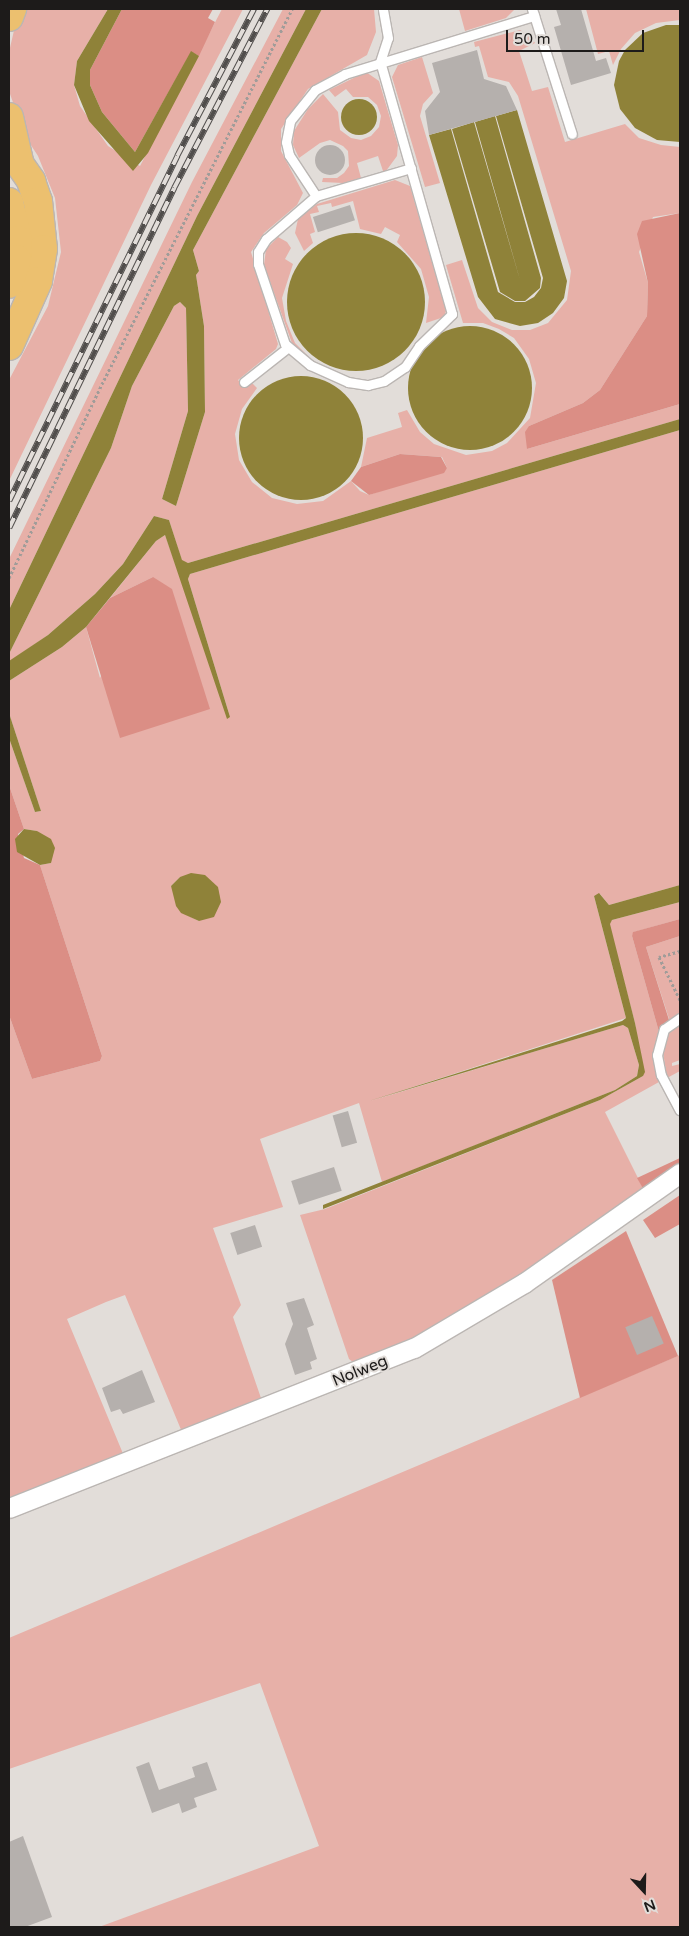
<!DOCTYPE html>
<style>
body{margin:0}
#map{position:relative;width:689px;height:1936px;overflow:hidden;background:#e2ddd9;font-family:"Varela Round",sans-serif}
div>[style]{position:absolute}
.green>*{inset:0;background:#e7b0a8}
.forest>*{inset:0;background:#db8e85}
.water>*{inset:0;background:#8f8239}
.round{border-radius:50%}
.building>*{inset:0;background:#b5b0ad;transform-origin:0 0}
.path>*{height:3px;margin-top:-1.5px;transform-origin:0;background:repeating-linear-gradient(90deg,#a09c99 0 2.5px,transparent 0 5px)}
.roads{filter:drop-shadow(1px 0 #bbb6b3) drop-shadow(-1px 0 #bbb6b3) drop-shadow(0 1px #bbb6b3) drop-shadow(0 -1px #bbb6b3)}
.service>*{height:9px;margin:-4.5px;padding:0 4.5px;transform-origin:4.5px;border-radius:4.5px;background:#fff}
.minor>*{height:19px;margin:-9.5px;padding:0 9.5px;transform-origin:9.5px;border-radius:9.5px;background:#fff}
.motorway>*{height:28px;margin:-14px;padding:0 14px;transform-origin:14px;border-radius:14px;background:#ecc06f}
.rail>*{height:5.5px;margin-top:-2.75px;transform-origin:0;background:repeating-linear-gradient(90deg,#e2ddd9 0 11px,#514e4c 0 22px);box-sizing:border-box;border-block:1px solid #514e4c}
span{translate:-50% -50%;white-space:nowrap;text-align:center;line-height:1.15;-webkit-text-stroke:4px #e2ddd9;paint-order:stroke}
.street-label{font-size:16px;color:#1d1b1a}
.frame{position:absolute;inset:0;border:10px solid #1d1b1a;pointer-events:none}
.north{position:absolute;left:619px;top:1866px;width:50px;height:50px;-webkit-text-stroke:4px #e2ddd9;paint-order:stroke;rotate:159deg;font-size:14px;font-weight:700;line-height:20px;text-align:center;color:#1d1b1a}
.north::after{content:'';display:block;margin:auto;width:18px;height:22px;background:#1d1b1a;clip-path:polygon(50% 0,100% 100%,50% 72%,0 100%)}
.scale{position:absolute;left:506px;top:30px;width:138px;height:22px;box-sizing:border-box;border:2px solid #1d1b1a;border-top:0;padding-left:6px;font-size:15px;line-height:18px;white-space:nowrap;color:#1d1b1a;-webkit-text-stroke:4px #e2ddd9;paint-order:stroke}
</style>
<div id="map">
<div class="green">
<i style="clip-path:polygon(19px 9px,108px 9px,77px 61px,74px 85px,80px 106px,108px 146px,140px 166px,222px 9px,243px 9px,151px 185px,9px 481px,9px 380px,48px 306px,61px 252px,55px 198px,38px 156px,25px 136px,10px 94px,9px 52px)"></i>
<i style="clip-path:polygon(283px 9px,306px 9px,197px 216px,9px 610px,9px 559px,192px 182px)"></i>
<i style="clip-path:polygon(322px 9px,374px 9px,376px 32px,367px 55px,308px 89px,281px 129px,281px 151px,303px 193px,297px 205px,264px 233px,251px 252px,278px 344px,276px 349px,238px 380px,245px 388px,252px 383px,257px 388px,242px 409px,235px 434px,239px 460px,252px 482px,272px 498px,297px 504px,323px 501px,351px 481px,360px 491px,369px 495px,447px 468px,442px 457px,400px 454px,361px 467px,367px 438px,402px 427px,398px 413px,407px 410px,420px 432px,434px 444px,466px 455px,492px 451px,507px 443px,530px 418px,536px 383px,529px 359px,514px 338px,499px 329px,483px 323px,463px 323px,446px 265px,462px 260px,478px 308px,492px 322px,512px 330px,530px 330px,548px 323px,567px 300px,571px 271px,518px 96px,509px 82px,488px 77px,479px 46px,475px 47px,474px 42px,520px 30px,530px 36px,535px 43px,519px 51px,532px 91px,548px 87px,565px 142px,625px 124px,639px 138px,661px 145px,680px 147px,680px 213px,653px 217px,639px 252px,648px 283px,647px 316px,600px 390px,583px 403px,529px 426px,527px 449px,680px 404px,680px 419px,188px 563px,182px 561px,169px 520px,154px 516px,123px 564px,95px 594px,48px 635px,9px 662px,9px 654px,111px 448px,132px 386px,174px 306px,180px 302px,186px 308px,188px 411px,162px 499px,176px 506px,205px 412px,204px 326px,196px 275px,199px 271px,193px 250px)"></i>
<i style="clip-path:polygon(459px 9px,515px 9px,506px 18px,465px 31px)"></i>
<i style="clip-path:polygon(586px 9px,680px 9px,680px 20px,656px 23px,635px 33px,621px 49px,613px 65px,609px 51px,598px 54px)"></i>
<i style="clip-path:polygon(422px 57px,433px 93px,423px 104px,420px 116px,440px 183px,425px 187px,392px 77px,398px 65px)"></i>
<i style="clip-path:polygon(366px 72px,379px 81px,398px 145px,397px 156px,386px 171px,383px 171px,378px 156px,357px 163px,361px 178px,343px 183px,322px 182px,323px 178px,337px 178px,344px 173px,349px 166px,348px 151px,343px 146px,330px 140px,320px 143px,299px 158px,293px 145px,294px 131px,308px 109px,323px 94px,338px 112px,340px 130px,351px 138px,361px 140px,371px 136px,379px 127px,381px 116px,377px 105px,368px 97px,353px 97px,346px 89px,335px 97px,329px 90px)"></i>
<i style="clip-path:polygon(395px 180px,410px 186px,446px 311px,444px 317px,426px 323px,429px 297px,421px 269px,397px 242px,400px 235px,385px 227px,381px 234px,360px 229px,353px 201px,332px 207px,331px 203px,317px 206px,319px 212px,310px 214px,315px 232px,310px 234px,313px 243px,304px 251px,295px 233px,298px 219px,317px 204px)"></i>
<i style="clip-path:polygon(278px 237px,287px 242px,291px 248px,285px 259px,293px 264px,282px 298px,286px 321px,295px 343px,315px 363px,293px 346px,264px 265px,266px 249px)"></i>
<i style="clip-path:polygon(evenodd,680px 430px,680px 885px,609px 905px,600px 894px,594px 896px,626px 1018px,370px 1101px,623px 1025px,628px 1028px,639px 1065px,637px 1076px,615px 1090px,382px 1182px,359px 1103px,260px 1139px,283px 1207px,213px 1228px,241px 1305px,233px 1317px,262px 1401px,182px 1432px,125px 1295px,106px 1302px,67px 1319px,124px 1456px,9px 1499px,9px 1015px,32px 1079px,100px 1061px,102px 1056px,40px 865px,51px 863px,37px 831px,24px 829px,9px 785px,9px 738px,35px 812px,41px 811px,9px 713px,9px 681px,62px 647px,86px 627px,100px 678px,153px 577px,110px 598px,156px 541px,165px 535px,230px 717px,188px 579px,190px 574px,680px 430px,180px 877px,199px 921px,187px 915px,171px 886px,180px 877px)"></i>
<i style="clip-path:polygon(680px 902px,680px 919px,634px 932px,632px 936px,659px 1032px,654px 1065px,659px 1082px,605px 1112px,645px 1192px,444px 1325px,357px 1365px,349px 1359px,300px 1215px,325px 1209px,600px 1100px,643px 1076px,635px 1023px,609px 924px,612px 920px)"></i>
<i style="clip-path:polygon(680px 936px,680px 1060px,672px 1063px,672px 1066px,680px 1064px,680px 1071px,667px 1078px,663px 1052px,666px 1037px,672px 1028px,646px 947px)"></i>
<i style="clip-path:polygon(680px 1355px,680px 1927px,99px 1927px,319px 1846px,260px 1683px,9px 1769px,9px 1638px)"></i>
</div>
<div class="forest">
<i style="clip-path:polygon(122px 9px,213px 9px,208px 18px,215px 22px,199px 56px,191px 52px,135px 152px,102px 112px,90px 85px,90px 70px)"></i>
<i style="clip-path:polygon(680px 213px,680px 404px,527px 449px,525px 432px,529px 426px,583px 403px,600px 390px,647px 316px,648px 283px,637px 234px,642px 221px)"></i>
<i style="clip-path:polygon(400px 454px,441px 457px,447px 468px,444px 473px,369px 495px,351px 481px,361px 467px)"></i>
<i style="clip-path:polygon(153px 577px,172px 589px,210px 709px,120px 738px,86px 627px,110px 598px)"></i>
<i style="clip-path:polygon(9px 785px,24px 829px,18px 834px,24px 858px,40px 865px,102px 1056px,100px 1061px,32px 1079px,9px 1015px)"></i>
<i style="clip-path:polygon(680px 919px,680px 936px,646px 947px,669px 1020px,659px 1032px,632px 936px,633px 932px)"></i>
<i style="clip-path:polygon(680px 1158px,680px 1166px,645px 1192px,637px 1178px)"></i>
<i style="clip-path:polygon(680px 1195px,680px 1224px,655px 1238px,643px 1220px)"></i>
<i style="clip-path:polygon(626px 1231px,678px 1356px,580px 1398px,552px 1280px)"></i>
</div>
<div class="water">
<i style="clip-path:polygon(108px 9px,122px 9px,90px 70px,90px 85px,102px 112px,135px 152px,191px 51px,199px 56px,148px 153px,133px 171px,89px 121px,74px 85px,77px 61px)"></i>
<i style="clip-path:polygon(306px 9px,322px 9px,193px 250px,199px 271px,196px 275px,204px 326px,205px 412px,176px 506px,162px 499px,188px 411px,186px 308px,180px 302px,174px 306px,132px 386px,111px 448px,9px 654px,9px 610px,197px 216px)"></i>
<i style="clip-path:polygon(666px 25px,680px 25px,680px 142px,657px 140px,635px 128px,620px 109px,614px 85px,619px 61px,625px 50px,643px 33px)"></i>
<i class="round" style="left:341px;top:99px;width:36px;height:36px"></i>
<i style="clip-path:polygon(517px 110px,567px 281px,564px 298px,553px 313px,538px 323px,520px 326px,495px 319px,478px 297px,429px 135px,451px 129px,498px 292px,515px 302px,525px 302px,534px 297px,541px 288px,543px 278px,496px 116px)"></i>
<i style="clip-path:polygon(495px 116px,541px 278px,540px 288px,525px 301px,515px 301px,500px 292px,452px 129px,474px 122px,520px 280px,475px 122px)"></i>
<i class="round" style="left:287px;top:233px;width:138px;height:138px"></i>
<i class="round" style="left:408px;top:326px;width:124px;height:124px"></i>
<i class="round" style="left:239px;top:376px;width:124px;height:124px"></i>
<i style="clip-path:polygon(680px 419px,680px 430px,190px 574px,188px 579px,230px 717px,227px 719px,165px 535px,156px 541px,86px 627px,62px 647px,9px 681px,9px 661px,48px 635px,95px 594px,123px 564px,154px 516px,169px 520px,182px 560px,188px 563px)"></i>
<i style="clip-path:polygon(9px 713px,41px 811px,35px 812px,9px 738px)"></i>
<i style="clip-path:polygon(24px 829px,37px 831px,51px 839px,55px 848px,51px 863px,40px 865px,17px 852px,15px 839px)"></i>
<i style="clip-path:polygon(191px 873px,205px 875px,218px 887px,221px 902px,214px 917px,199px 921px,181px 913px,176px 906px,171px 886px,180px 877px)"></i>
<i style="clip-path:polygon(680px 885px,680px 902px,612px 920px,610px 924px,635px 1023px,645px 1072px,643px 1076px,600px 1100px,323px 1209px,323px 1205px,615px 1090px,637px 1076px,639px 1065px,628px 1028px,623px 1025px,369px 1101px,622px 1021px,626px 1018px,594px 896px,599px 893px,609px 905px)"></i>
</div>
<div class="building">
<i style="clip-path:polygon(556px 9px,581px 9px,596px 61px,606px 58px,611px 73px,571px 85px,554px 27px,561px 25px)"></i>
<i style="clip-path:polygon(477px 50px,484px 79px,506px 86px,517px 110px,429px 135px,425px 111px,440px 92px,432px 63px)"></i>
<i class="round" style="left:315px;top:145px;width:30px;height:30px"></i>
<i style="left:350px;top:205px;width:16px;height:39px;rotate:72deg"></i>
<i style="left:348px;top:1111px;width:33px;height:16px;rotate:74deg"></i>
<i style="left:334px;top:1167px;width:25px;height:45px;rotate:72deg"></i>
<i style="left:255px;top:1225px;width:23px;height:26px;rotate:72deg"></i>
<i style="clip-path:polygon(304px 1298px,314px 1325px,307px 1328px,317px 1359px,310px 1362px,312px 1369px,295px 1375px,285px 1344px,293px 1324px,286px 1303px)"></i>
<i style="left:652px;top:1316px;width:30px;height:29px;rotate:67deg"></i>
<i style="clip-path:polygon(142px 1370px,155px 1402px,123px 1414px,120px 1409px,111px 1412px,102px 1388px)"></i>
<i style="clip-path:polygon(149px 1762px,159px 1790px,195px 1777px,192px 1767px,207px 1762px,217px 1790px,194px 1798px,197px 1807px,182px 1813px,179px 1803px,152px 1813px,136px 1767px)"></i>
<i style="clip-path:polygon(23px 1836px,52px 1917px,25px 1927px,9px 1927px,9px 1842px)"></i>
</div>
<div class="path">
<i style="left:9px;top:578px;width:220px;rotate:-64.4deg"></i>
<i style="left:104px;top:380px;width:416px;rotate:-63.1deg"></i>
<i style="left:680px;top:951px;width:22px;rotate:164deg"></i>
<i style="left:659px;top:957px;width:48px;rotate:64deg"></i>
</div>
<div class="roads">
<div class="service">
<i style="left:532px;top:9px;width:131px;rotate:72.3deg"></i>
<i style="left:411px;top:168px;width:99px;rotate:163.6deg"></i>
<i style="left:316px;top:196px;width:49px;rotate:-123.4deg"></i>
<i style="left:289px;top:155px;width:13px;rotate:-103deg"></i>
<i style="left:286px;top:142px;width:21px;rotate:-79deg"></i>
<i style="left:290px;top:121px;width:40px;rotate:-51deg"></i>
<i style="left:315px;top:90px;width:34px;rotate:-28deg"></i>
<i style="left:345px;top:74px;width:198px;rotate:-17.1deg"></i>
<i style="left:316px;top:196px;width:66px;rotate:139.3deg"></i>
<i style="left:266px;top:239px;width:15px;rotate:122deg"></i>
<i style="left:258px;top:252px;width:12px;rotate:90deg"></i>
<i style="left:258px;top:264px;width:84px;rotate:71.4deg"></i>
<i style="left:285px;top:344px;width:33px;rotate:40deg"></i>
<i style="left:310px;top:365px;width:42px;rotate:24.1deg"></i>
<i style="left:348px;top:382px;width:20px;rotate:9deg"></i>
<i style="left:368px;top:385px;width:16px;rotate:-14deg"></i>
<i style="left:384px;top:381px;width:25px;rotate:-34deg"></i>
<i style="left:405px;top:367px;width:25px;rotate:-56deg"></i>
<i style="left:419px;top:346px;width:46px;rotate:-44.1deg"></i>
<i style="left:452px;top:314px;width:262px;rotate:-105.9deg"></i>
<i style="left:380px;top:62px;width:25px;rotate:-72deg"></i>
<i style="left:388px;top:38px;width:29px;rotate:-100deg"></i>
<i style="left:244px;top:382px;width:55px;rotate:-38.3deg"></i>
<i style="left:680px;top:1018px;width:19px;rotate:145deg"></i>
<i style="left:664px;top:1029px;width:27px;rotate:105deg"></i>
<i style="left:657px;top:1055px;width:20px;rotate:79deg"></i>
<i style="left:661px;top:1075px;width:40px;rotate:62deg"></i>
</div>
<div class="minor">
<i style="left:9px;top:1508px;width:435px;rotate:-21.6deg"></i>
<i style="left:414px;top:1348px;width:128px;rotate:-30.6deg"></i>
<i style="left:524px;top:1283px;width:191px;rotate:-35.2deg"></i>
</div>
<div class="motorway">
<i style="left:9px;top:17px;width:9px;rotate:-69deg"></i>
<i style="left:9px;top:117px;width:45px;rotate:77.2deg"></i>
<i style="left:9px;top:149px;width:39px;rotate:55deg"></i>
<i style="left:31px;top:181px;width:21px;rotate:71deg"></i>
<i style="left:38px;top:201px;width:48px;rotate:84.1deg"></i>
<i style="left:43px;top:249px;width:32px;rotate:99deg"></i>
<i style="left:38px;top:281px;width:71px;rotate:114deg"></i>
<i style="left:9px;top:202px;width:39px;rotate:77deg"></i>
<i style="left:18px;top:240px;width:19px;rotate:93deg"></i>
<i style="left:17px;top:259px;width:26px;rotate:108deg"></i>
</div>
</div>
<div class="rail">
<i style="left:9px;top:501px;width:384px;rotate:-64deg"></i>
<i style="left:177px;top:156px;width:166px;rotate:-62.4deg"></i>
<i style="left:9px;top:528px;width:378px;rotate:-64.1deg"></i>
<i style="left:174px;top:188px;width:202px;rotate:-62.5deg"></i>
</div>
<div class="street-label">
<span style="left:360px;top:1371px;rotate:-22deg">Nolweg</span>
</div>
<div class="frame"></div>
<div class="north">N</div>
<div class="scale">50 m</div>
</div>
